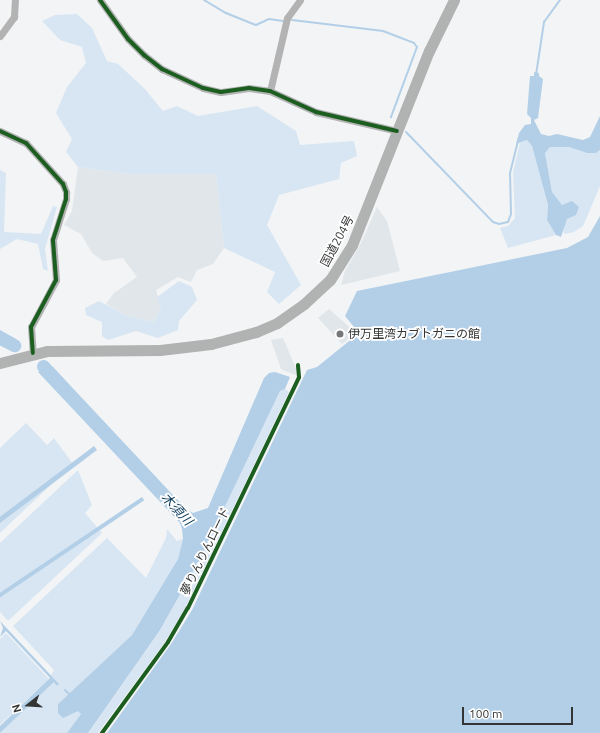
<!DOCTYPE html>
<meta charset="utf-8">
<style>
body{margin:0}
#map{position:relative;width:600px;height:733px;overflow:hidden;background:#f2f4f5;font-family:Ubuntu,"Noto Sans JP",sans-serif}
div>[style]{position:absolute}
.built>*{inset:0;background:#e0e6ea}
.green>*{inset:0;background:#d8e6f3}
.water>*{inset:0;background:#b3cfe7;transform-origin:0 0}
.stream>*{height:2px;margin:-1px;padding:0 1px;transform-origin:1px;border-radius:1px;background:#b3cfe7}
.river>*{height:13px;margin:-6.5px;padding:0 6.5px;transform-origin:6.5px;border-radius:6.5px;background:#b3cfe7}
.minor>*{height:7px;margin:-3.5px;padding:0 3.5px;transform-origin:3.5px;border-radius:3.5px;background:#b3b3b4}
.highway>*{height:11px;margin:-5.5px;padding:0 5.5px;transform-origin:5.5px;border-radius:5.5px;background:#b1b2b2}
.cycleway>*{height:4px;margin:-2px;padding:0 2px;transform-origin:2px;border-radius:2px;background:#1b5e20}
.dots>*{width:11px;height:11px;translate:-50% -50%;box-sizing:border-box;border:2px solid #fff;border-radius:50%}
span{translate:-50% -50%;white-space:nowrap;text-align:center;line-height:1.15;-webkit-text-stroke:3.5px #fff;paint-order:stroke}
.street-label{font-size:12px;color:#333434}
.poi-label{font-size:12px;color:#333434}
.left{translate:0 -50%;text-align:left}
.water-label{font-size:13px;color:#063657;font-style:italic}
.north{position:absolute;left:8px;top:685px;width:40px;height:40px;-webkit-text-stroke:3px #fff;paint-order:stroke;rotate:253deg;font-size:11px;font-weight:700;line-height:16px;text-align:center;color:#333434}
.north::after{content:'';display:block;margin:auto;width:14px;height:18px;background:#333434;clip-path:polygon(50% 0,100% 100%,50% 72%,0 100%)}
.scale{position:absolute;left:462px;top:707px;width:111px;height:18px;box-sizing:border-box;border:2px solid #333434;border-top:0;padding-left:5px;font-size:12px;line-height:14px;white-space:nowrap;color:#333434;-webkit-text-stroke:3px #fff;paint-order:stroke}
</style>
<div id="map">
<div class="built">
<i style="clip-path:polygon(78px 167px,130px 174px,216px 174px,224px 248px,213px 264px,197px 270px,191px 282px,178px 277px,156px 290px,161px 308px,154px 322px,125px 315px,106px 304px,114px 293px,137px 277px,123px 258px,103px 261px,92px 253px,81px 234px,64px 225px,72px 211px)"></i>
<i style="clip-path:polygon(377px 207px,387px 221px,400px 271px,341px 285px,345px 271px,361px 243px)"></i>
<i style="clip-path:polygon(329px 309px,356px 333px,342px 344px,318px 318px)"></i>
<i style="clip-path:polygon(283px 338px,297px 371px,295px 375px,281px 369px,271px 340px)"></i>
</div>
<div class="green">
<i style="clip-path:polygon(77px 14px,92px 28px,107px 61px,118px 64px,144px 88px,163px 111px,177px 106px,198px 116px,257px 106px,296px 131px,300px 145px,354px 141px,357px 156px,341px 163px,339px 179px,279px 195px,267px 225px,301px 285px,279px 304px,267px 292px,275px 272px,224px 248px,216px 174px,130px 174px,78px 167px,66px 152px,72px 139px,56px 113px,67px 87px,86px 63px,82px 47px,60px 40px,42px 21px,55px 15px)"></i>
<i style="clip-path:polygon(527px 140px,532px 146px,548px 205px,547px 220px,556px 235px,508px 248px,500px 228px,508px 226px,515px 218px,513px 172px,520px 143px)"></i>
<i style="clip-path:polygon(550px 147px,569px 147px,587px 153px,596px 153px,600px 150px,600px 186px,583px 226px,574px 232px,564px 234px,563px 228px,567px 218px,562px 205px,552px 192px,545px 153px)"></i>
<i style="clip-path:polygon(0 170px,6px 173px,4px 232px,41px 234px,53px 206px,57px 207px,45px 249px,48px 271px,43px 269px,38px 244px,17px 239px,0 249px)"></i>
<i style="clip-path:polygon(179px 281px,192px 287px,197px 300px,179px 321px,178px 330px,158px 338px,136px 331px,108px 340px,102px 336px,102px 322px,86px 315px,85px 308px,99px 301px,125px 315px,154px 322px,161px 308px,157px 297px)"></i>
<i style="clip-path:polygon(285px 389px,289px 392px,185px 608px,165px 642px,98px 733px,88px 733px,160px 630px,200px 559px,280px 391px)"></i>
<i style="clip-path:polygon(26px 423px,47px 445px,54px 438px,73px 464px,0 533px,0 448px)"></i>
<i style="clip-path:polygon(78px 470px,92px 505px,85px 513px,102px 533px,8px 621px,0 612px,0 543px)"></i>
<i style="clip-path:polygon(167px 529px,177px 541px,183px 539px,178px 559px,132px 635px,58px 704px,79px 711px,81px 714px,67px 733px,0 733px,54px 682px,59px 684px,51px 675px,54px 670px,13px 626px,107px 538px,146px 578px,166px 538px)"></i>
<i style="clip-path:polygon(6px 633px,49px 679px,0 725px,0 639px)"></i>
</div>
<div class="water">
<i style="clip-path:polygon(534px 72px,539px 73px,539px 76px,543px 79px,538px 118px,534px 120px,541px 134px,549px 136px,557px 134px,583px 140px,590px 137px,600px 116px,600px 150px,596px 153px,587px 153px,569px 147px,550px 147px,545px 153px,552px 192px,562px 205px,572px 201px,579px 207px,576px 215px,567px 219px,561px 237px,556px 235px,547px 220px,548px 205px,532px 146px,527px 140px,516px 144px,519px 133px,525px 125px,531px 124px,531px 118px,527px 114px,530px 76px,534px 76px)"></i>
<i style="clip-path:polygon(600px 216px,600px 733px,107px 733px,171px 644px,192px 610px,307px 370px,317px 367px,359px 333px,345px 316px,357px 291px,567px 248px,588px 237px)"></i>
<i style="clip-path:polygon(0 330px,16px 339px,6px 348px,0 345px)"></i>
<i style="clip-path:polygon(53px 367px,186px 509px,193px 513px,208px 508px,264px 378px,269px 373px,275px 372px,290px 377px,285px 389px,280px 391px,200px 559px,160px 630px,88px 733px,67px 733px,81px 714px,78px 711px,63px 718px,58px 713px,58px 704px,132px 635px,178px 559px,183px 539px,182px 529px,180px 523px,38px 372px)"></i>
<i style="left:94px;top:446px;width:5px;height:129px;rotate:53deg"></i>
<i style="left:142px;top:497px;width:4px;height:182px;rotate:56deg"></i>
<i style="clip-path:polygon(0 621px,59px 684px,57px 686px,54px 682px,0 733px,0 726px,50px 678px,6px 631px,0 637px,3px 628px)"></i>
</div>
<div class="stream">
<i style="left:204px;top:0;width:26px;rotate:31deg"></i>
<i style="left:226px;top:13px;width:32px;rotate:22deg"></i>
<i style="left:256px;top:25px;width:14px;rotate:-25deg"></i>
<i style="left:269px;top:19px;width:14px;rotate:8deg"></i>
<i style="left:292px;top:20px;width:92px;rotate:6.9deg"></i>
<i style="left:383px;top:31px;width:33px;rotate:21deg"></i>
<i style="left:414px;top:43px;width:5px;rotate:53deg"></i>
<i style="left:417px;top:47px;width:75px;rotate:110.4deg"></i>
<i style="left:536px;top:75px;width:54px;rotate:-81.4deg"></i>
<i style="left:544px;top:22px;width:27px;rotate:-54deg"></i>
<i style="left:406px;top:132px;width:125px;rotate:46deg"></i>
<i style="left:493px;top:222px;width:6px;rotate:18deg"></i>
<i style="left:499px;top:224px;width:9px;rotate:-13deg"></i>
<i style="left:508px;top:222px;width:9px;rotate:-69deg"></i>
<i style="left:511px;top:214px;width:41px;rotate:-91.4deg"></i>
<i style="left:510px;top:173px;width:32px;rotate:-76deg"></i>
<i style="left:65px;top:690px;width:7px;rotate:45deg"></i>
</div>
<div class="river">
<i style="left:0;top:338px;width:16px;rotate:27deg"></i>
<i style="left:43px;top:366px;width:22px;rotate:47deg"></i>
</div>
<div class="minor">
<i style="left:100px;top:0;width:48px;rotate:54.3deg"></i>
<i style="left:128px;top:39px;width:23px;rotate:45deg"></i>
<i style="left:144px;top:55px;width:23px;rotate:38deg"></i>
<i style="left:162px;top:69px;width:45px;rotate:24.9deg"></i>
<i style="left:203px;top:88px;width:18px;rotate:13deg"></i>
<i style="left:221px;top:92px;width:28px;rotate:-8deg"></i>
<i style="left:249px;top:88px;width:21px;rotate:8deg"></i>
<i style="left:270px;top:91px;width:51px;rotate:24.5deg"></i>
<i style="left:316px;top:112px;width:83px;rotate:13.2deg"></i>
<i style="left:0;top:36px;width:24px;rotate:-54deg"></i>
<i style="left:14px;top:17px;width:17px;rotate:-87deg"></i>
<i style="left:270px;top:91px;width:75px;rotate:-76.9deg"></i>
<i style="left:287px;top:18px;width:22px;rotate:-54deg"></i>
<i style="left:0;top:131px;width:29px;rotate:25deg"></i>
<i style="left:26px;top:143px;width:55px;rotate:47.9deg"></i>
<i style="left:63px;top:184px;width:9px;rotate:69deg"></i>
<i style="left:66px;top:192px;width:7px;rotate:90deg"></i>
<i style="left:66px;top:199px;width:43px;rotate:107.6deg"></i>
<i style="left:53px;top:240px;width:40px;rotate:85.7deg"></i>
<i style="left:56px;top:280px;width:53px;rotate:118deg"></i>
<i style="left:31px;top:327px;width:26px;rotate:86deg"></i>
</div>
<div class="highway">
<i style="left:0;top:363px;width:49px;rotate:-14.3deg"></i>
<i style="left:47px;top:351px;width:113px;rotate:-0.5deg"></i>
<i style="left:160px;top:350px;width:51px;rotate:-6.7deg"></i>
<i style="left:211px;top:344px;width:47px;rotate:-14.9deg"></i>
<i style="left:256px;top:332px;width:23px;rotate:-23deg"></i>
<i style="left:277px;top:323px;width:33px;rotate:-35deg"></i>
<i style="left:304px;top:304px;width:35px;rotate:-43deg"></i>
<i style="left:330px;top:280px;width:41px;rotate:-57.8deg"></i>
<i style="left:352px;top:245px;width:209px;rotate:-68.4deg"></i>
<i style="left:429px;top:51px;width:57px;rotate:-63.9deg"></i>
</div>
<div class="cycleway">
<i style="left:100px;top:0;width:48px;rotate:54.3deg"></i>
<i style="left:128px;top:39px;width:23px;rotate:45deg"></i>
<i style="left:144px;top:55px;width:23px;rotate:38deg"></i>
<i style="left:162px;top:69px;width:45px;rotate:24.9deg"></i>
<i style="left:203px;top:88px;width:18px;rotate:13deg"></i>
<i style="left:221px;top:92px;width:28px;rotate:-8deg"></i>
<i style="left:249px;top:88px;width:21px;rotate:8deg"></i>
<i style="left:270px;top:91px;width:51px;rotate:24.5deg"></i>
<i style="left:316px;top:112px;width:83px;rotate:13.2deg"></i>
<i style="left:0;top:131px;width:29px;rotate:25deg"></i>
<i style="left:26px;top:143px;width:55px;rotate:47.9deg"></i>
<i style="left:63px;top:184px;width:9px;rotate:69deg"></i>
<i style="left:66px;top:192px;width:7px;rotate:90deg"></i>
<i style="left:66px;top:199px;width:43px;rotate:107.6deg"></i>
<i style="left:53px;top:240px;width:40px;rotate:85.7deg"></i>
<i style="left:56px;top:280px;width:53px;rotate:118deg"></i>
<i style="left:31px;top:327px;width:26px;rotate:86deg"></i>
<i style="left:102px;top:733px;width:112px;rotate:-54deg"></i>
<i style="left:168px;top:642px;width:39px;rotate:-60deg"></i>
<i style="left:188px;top:608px;width:256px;rotate:-64.3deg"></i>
<i style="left:299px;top:377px;width:12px;rotate:-95deg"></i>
</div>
<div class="dots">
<i style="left:340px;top:334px;background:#767778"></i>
</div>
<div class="street-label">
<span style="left:337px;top:241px;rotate:-62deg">国道204号</span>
<span style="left:205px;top:551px;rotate:-64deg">夢りんりんロード</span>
</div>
<div class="poi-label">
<span class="left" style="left:348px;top:334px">伊万里湾カブトガニの館</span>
</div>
<div class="water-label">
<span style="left:177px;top:509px;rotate:47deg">木須川</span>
</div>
<div class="north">N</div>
<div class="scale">100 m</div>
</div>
